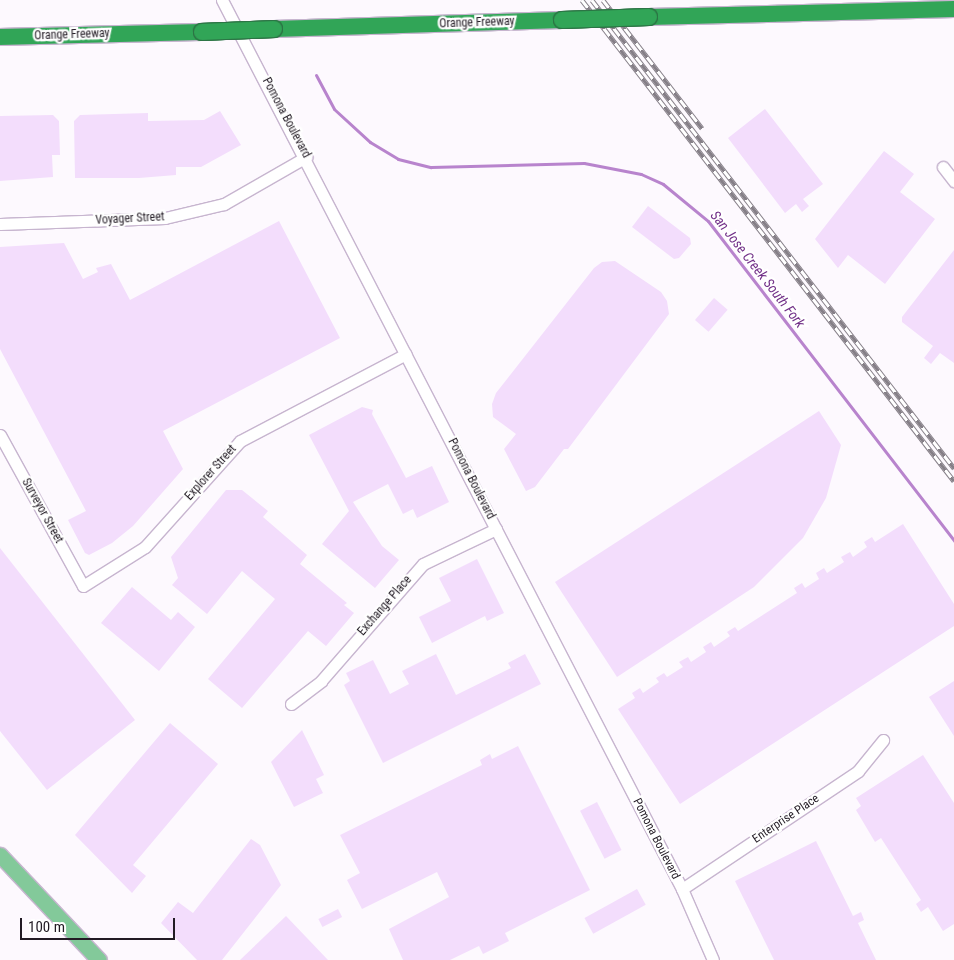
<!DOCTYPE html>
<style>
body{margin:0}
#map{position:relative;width:954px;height:960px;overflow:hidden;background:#fdf9fe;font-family:"Roboto Condensed",sans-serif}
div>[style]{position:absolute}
.stream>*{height:3px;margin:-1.5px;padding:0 1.5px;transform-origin:1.5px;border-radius:1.5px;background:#b884cd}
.building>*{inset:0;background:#f3ddfc;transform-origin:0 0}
.roads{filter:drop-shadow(1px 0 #c7b5cf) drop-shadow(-1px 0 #c7b5cf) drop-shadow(0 1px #c7b5cf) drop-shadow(0 -1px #c7b5cf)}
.minor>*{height:11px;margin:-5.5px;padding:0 5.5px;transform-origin:5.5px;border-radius:5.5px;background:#fff}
.major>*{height:15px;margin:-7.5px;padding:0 7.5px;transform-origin:7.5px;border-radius:7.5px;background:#83c99a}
.highway>*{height:16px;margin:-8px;padding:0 8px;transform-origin:8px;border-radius:8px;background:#31a557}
.rail>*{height:5px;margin-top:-2.5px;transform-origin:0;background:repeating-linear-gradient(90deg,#fff 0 9px,#857f87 0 18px);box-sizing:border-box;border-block:1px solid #857f87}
.bridges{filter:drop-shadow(1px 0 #2c7545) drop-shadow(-1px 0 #2c7545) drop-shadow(0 1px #2c7545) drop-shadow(0 -1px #2c7545)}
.highway-bridge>*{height:16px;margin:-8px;padding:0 8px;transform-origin:8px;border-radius:8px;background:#31a557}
span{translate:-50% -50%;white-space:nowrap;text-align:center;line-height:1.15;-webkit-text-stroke:4.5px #fff;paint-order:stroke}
.street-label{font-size:12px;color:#221b24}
.water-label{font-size:14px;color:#723188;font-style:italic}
.scale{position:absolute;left:20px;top:918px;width:155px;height:22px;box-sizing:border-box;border:2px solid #221b24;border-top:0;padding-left:6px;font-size:15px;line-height:18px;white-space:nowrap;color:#221b24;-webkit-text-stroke:4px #fff;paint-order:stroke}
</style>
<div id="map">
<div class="stream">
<i style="left:316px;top:75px;width:38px;rotate:62deg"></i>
<i style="left:334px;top:109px;width:49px;rotate:42.5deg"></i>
<i style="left:370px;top:142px;width:33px;rotate:31deg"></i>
<i style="left:398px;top:159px;width:34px;rotate:14deg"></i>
<i style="left:431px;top:167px;width:153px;rotate:-1.5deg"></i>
<i style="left:584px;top:163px;width:58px;rotate:10.9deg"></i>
<i style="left:641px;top:174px;width:24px;rotate:24deg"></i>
<i style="left:663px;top:184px;width:58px;rotate:39.4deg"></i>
<i style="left:708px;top:221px;width:404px;rotate:52.4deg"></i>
</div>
<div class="building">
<i style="clip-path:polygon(765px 109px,823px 184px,803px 199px,809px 206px,802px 212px,796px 204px,785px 213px,728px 138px)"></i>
<i style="clip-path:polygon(220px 111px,241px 145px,201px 167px,176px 167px,176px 175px,139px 178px,75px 178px,74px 121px,80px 115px,148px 113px,148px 121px,204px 120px)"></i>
<i style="clip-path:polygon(53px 115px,59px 121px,60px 155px,52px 155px,53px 177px,0 181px,0 116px)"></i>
<i style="clip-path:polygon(884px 151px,914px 174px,900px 192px,935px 219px,885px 284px,848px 255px,838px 268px,815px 239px)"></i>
<i style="clip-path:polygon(648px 206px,690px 238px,691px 244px,679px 258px,674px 259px,632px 227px)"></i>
<i style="clip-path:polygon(279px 221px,340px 338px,163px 431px,183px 469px,133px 526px,112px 543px,89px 555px,85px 553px,68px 520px,86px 511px,0 349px,0 247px,64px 243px,83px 279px,98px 272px,96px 268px,111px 264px,130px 300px)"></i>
<i style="clip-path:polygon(954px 250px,954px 363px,940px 353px,931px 364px,924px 358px,933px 346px,902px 322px,902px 317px)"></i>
<i style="clip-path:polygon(615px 261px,661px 292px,667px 301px,669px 314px,568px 449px,564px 449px,535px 487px,526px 491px,504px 449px,516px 434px,493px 417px,492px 404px,496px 393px,594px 268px,602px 262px)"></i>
<i style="left:714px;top:298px;width:18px;height:29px;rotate:41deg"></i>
<i style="clip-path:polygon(362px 407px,373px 410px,372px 414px,406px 478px,432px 466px,449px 502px,417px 518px,413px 509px,403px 514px,388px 484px,353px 502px,382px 546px,399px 560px,375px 588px,322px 544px,349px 511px,309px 435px)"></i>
<i style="clip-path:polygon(819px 411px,841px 445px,826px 498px,803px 538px,754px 587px,617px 677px,555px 582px)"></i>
<i style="clip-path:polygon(226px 490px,242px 490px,268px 511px,263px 517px,307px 555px,300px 564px,347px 603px,344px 605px,354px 613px,326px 646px,308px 631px,242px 708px,208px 679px,275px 599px,242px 571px,207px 614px,172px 585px,178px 578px,171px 557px)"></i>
<i style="clip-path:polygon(903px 524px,954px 604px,954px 626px,680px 804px,618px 709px,635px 698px,632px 693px,640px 688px,643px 693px,659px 682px,656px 678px,664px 673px,667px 677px,683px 667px,679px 662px,688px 657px,691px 662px,706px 652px,703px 647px,711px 642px,714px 647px,730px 636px,727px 632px,735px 627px,738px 631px,797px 593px,794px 588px,802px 583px,805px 588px,819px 579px,816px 573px,824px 568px,827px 573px,844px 562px,841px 557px,850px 552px,853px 557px,867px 547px,864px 542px,872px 537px,875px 542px)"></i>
<i style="clip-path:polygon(0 548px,135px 720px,47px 790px,0 731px)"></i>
<i style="clip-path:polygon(477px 559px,504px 613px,487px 621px,485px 616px,432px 643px,419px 617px,451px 601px,439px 578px)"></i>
<i style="clip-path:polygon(132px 587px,171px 620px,178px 612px,195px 627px,159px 671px,101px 623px)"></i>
<i style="clip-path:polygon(436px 654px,456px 695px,511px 668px,508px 663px,525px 654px,541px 684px,383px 763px,344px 685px,350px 681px,346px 673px,373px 660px,390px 694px,409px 684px,402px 671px)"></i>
<i style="clip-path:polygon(954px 681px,954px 736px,929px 697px)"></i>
<i style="clip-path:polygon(170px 723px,218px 764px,133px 865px,146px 876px,132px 893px,75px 835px)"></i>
<i style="clip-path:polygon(302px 730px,324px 775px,316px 779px,323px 793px,294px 807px,271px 762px)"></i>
<i style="clip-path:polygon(518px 746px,590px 890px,505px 933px,509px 941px,483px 954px,479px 946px,450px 960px,403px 960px,389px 929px,449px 897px,437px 872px,362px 909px,347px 880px,360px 873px,340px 835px,482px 765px,480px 760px,490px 754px,492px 759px)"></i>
<i style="clip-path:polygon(923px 755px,954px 803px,954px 924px,943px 931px,928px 907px,921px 912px,916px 904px,921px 900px,881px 838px,875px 842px,856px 810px,861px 806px,856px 798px)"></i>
<i style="left:597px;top:802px;width:54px;height:19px;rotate:63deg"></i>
<i style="clip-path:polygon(251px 839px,260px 845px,281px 885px,222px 960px,197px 960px,161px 923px,178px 902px,193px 913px)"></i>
<i style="clip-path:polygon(816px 841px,853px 916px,861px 912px,864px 920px,858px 923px,876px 960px,774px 960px,735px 881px)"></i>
<i style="left:637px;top:889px;width:18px;height:60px;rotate:61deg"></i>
<i style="left:338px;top:909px;width:9px;height:22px;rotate:63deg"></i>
<i style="clip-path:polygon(286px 916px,328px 960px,240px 960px)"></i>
</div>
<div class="roads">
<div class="minor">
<i style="left:222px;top:0;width:1001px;rotate:62.64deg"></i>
<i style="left:682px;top:889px;width:77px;rotate:66.4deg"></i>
<i style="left:943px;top:167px;width:18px;rotate:52deg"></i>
<i style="left:0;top:224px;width:165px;rotate:-2.1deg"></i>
<i style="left:165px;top:218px;width:61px;rotate:-13.3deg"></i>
<i style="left:224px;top:204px;width:95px;rotate:-29.8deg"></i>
<i style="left:0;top:435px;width:172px;rotate:61.2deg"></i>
<i style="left:83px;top:586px;width:73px;rotate:-32.2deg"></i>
<i style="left:145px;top:547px;width:142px;rotate:-48.1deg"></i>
<i style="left:240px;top:441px;width:187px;rotate:-27.7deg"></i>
<i style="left:291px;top:704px;width:38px;rotate:-37deg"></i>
<i style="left:321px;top:681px;width:155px;rotate:-48.9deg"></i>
<i style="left:423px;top:564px;width:81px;rotate:-25.6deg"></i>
<i style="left:682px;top:889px;width:212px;rotate:-33.8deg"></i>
<i style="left:858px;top:771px;width:40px;rotate:-51deg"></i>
</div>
<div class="major">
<i style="left:0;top:855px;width:144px;rotate:46.7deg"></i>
</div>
<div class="highway">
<i style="left:649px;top:17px;width:305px;rotate:-1.5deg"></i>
<i style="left:274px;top:29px;width:288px;rotate:-1.8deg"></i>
<i style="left:0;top:37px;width:202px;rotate:-1.4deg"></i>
</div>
</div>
<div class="rail">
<i style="left:582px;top:0;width:608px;rotate:52.28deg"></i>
<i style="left:592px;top:0;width:592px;rotate:52.28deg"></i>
<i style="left:603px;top:0;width:162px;rotate:52.3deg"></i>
</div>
<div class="bridges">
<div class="highway-bridge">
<i style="left:562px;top:20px;width:87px;rotate:-2deg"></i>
<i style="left:202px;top:32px;width:72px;rotate:-2.4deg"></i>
</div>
</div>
<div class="street-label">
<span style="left:477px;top:23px;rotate:-2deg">Orange Freeway</span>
<span style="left:72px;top:35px;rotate:-2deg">Orange Freeway</span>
<span style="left:286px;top:118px;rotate:62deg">Pomona Boulevard</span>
<span style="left:130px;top:219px;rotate:-3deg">Voyager Street</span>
<span style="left:211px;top:473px;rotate:-48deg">Explorer Street</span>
<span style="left:471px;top:479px;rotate:63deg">Pomona Boulevard</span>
<span style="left:42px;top:511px;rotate:61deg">Surveyor Street</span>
<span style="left:385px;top:606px;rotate:-49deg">Exchange Place</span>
<span style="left:786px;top:819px;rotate:-34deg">Enterprise Place</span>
<span style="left:656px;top:839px;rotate:63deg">Pomona Boulevard</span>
</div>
<div class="water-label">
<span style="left:758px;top:269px;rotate:52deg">San Jose Creek South Fork</span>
</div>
<div class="scale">100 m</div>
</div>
